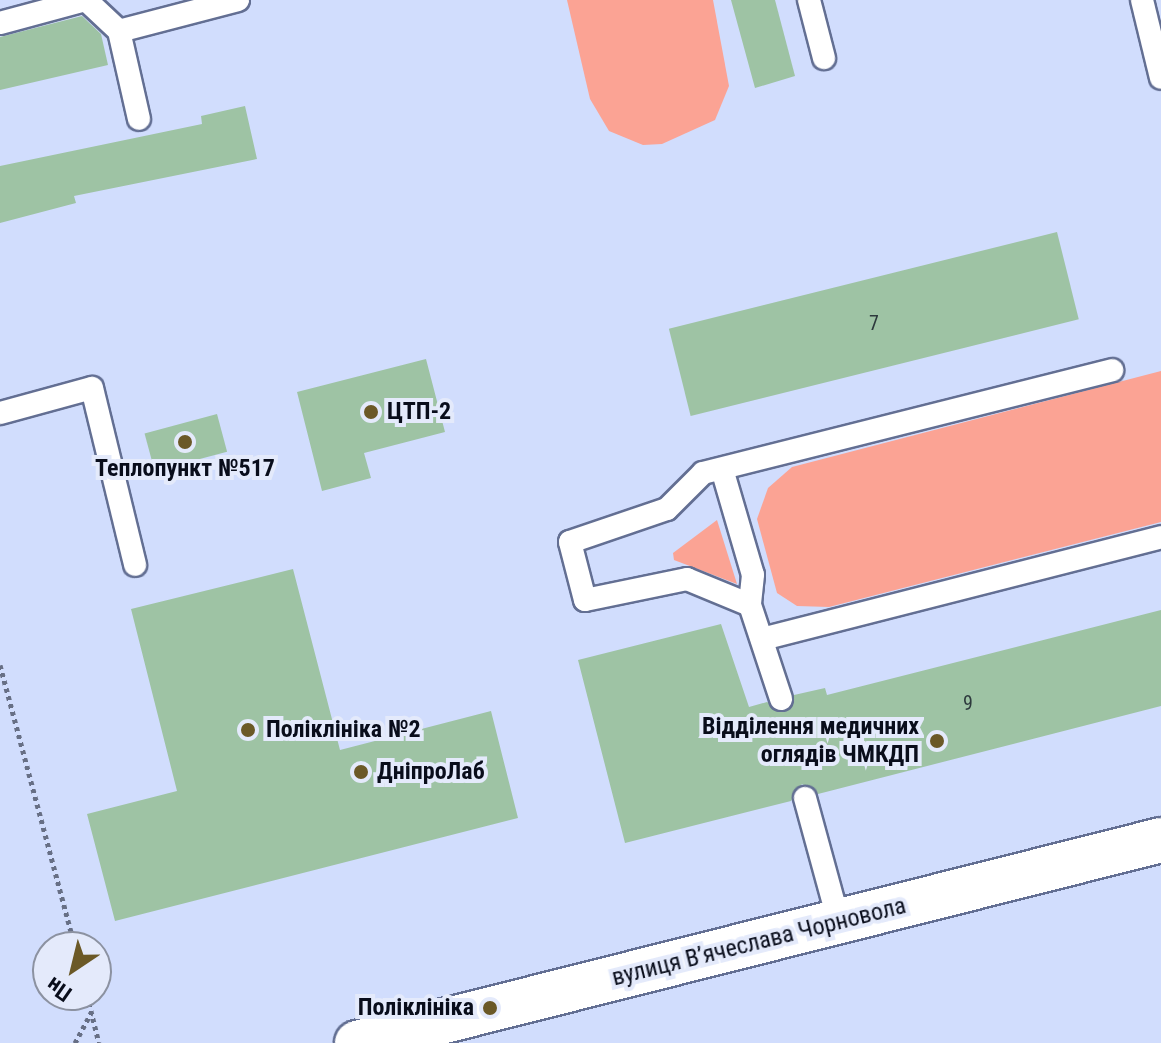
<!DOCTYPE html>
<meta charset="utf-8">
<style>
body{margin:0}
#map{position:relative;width:1161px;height:1043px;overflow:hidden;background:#d1ddfd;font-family:"Roboto Condensed",sans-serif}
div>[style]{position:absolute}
.green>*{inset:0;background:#fba394}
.building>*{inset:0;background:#9ec3a4;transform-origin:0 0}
.path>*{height:5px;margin-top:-2.5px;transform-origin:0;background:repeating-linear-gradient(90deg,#676f85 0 4px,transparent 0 8px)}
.roads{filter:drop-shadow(2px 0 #636f93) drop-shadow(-2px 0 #636f93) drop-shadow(0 2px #636f93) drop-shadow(0 -2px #636f93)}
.service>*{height:22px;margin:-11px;padding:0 11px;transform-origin:11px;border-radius:11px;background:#fff}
.secondary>*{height:44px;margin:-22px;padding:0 22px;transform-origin:22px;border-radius:22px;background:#fff}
.dots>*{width:22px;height:22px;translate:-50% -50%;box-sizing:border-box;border:4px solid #e4eafb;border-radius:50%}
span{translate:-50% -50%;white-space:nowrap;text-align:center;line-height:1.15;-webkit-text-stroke:8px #e4eafb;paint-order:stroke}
.number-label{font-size:20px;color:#2e3a3d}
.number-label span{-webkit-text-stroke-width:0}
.poi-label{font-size:24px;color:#090d1b;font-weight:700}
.left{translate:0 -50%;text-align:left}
.right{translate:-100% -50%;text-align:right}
.street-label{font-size:24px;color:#090d1b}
.north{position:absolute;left:32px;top:931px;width:80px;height:80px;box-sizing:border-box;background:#e4eafb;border:2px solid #8c92a1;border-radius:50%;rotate:215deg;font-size:22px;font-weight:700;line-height:32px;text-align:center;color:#090d1b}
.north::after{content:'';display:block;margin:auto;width:28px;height:36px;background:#6b5927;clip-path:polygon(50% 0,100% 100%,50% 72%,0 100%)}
</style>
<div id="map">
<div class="green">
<i style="clip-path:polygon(567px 0,713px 0,729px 86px,715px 120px,662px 144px,643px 145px,609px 131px,590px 99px)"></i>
<i style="clip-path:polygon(1161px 371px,1161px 522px,829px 607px,797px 606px,777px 593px,757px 519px,768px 488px,792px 467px)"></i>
<i style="clip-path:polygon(717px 520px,737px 584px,674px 560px,673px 553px)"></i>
</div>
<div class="building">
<i style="clip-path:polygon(731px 0,775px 0,795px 76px,755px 88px)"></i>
<i style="clip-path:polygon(82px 16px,101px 34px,108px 65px,0 90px,0 37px)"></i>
<i style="clip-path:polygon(245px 106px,257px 159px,74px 196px,76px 203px,0 223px,0 166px,202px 124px,201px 116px)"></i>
<i style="left:1057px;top:232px;width:90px;height:400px;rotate:76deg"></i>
<i style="clip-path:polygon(426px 359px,445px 432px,364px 453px,371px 478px,322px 491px,297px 392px)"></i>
<i style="left:217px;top:414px;width:39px;height:75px;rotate:75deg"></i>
<i style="clip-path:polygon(293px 569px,340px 750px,491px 711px,518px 818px,115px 921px,87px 814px,177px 791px,131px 609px)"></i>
<i style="clip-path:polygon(1161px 610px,1161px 706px,818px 794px,802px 784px,791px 801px,625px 843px,578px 660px,721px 624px,749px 707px,767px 702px,785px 712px,794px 695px,825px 688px,827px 695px)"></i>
</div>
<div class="path">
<i style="left:0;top:665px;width:292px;rotate:75.1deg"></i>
<i style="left:87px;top:995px;width:49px;rotate:76deg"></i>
<i style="left:75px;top:1043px;width:34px;rotate:-62deg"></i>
</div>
<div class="roads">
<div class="service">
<i style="left:86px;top:0;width:45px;rotate:43.2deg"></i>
<i style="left:119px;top:31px;width:123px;rotate:-14.6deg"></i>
<i style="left:809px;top:0;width:60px;rotate:75.5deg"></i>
<i style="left:1142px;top:0;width:80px;rotate:76.3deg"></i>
<i style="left:0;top:23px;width:89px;rotate:-15deg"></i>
<i style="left:119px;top:31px;width:90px;rotate:77.2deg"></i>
<i style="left:0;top:413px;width:95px;rotate:-15.2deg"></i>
<i style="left:92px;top:388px;width:182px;rotate:76.3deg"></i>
<i style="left:722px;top:469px;width:110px;rotate:73.7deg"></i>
<i style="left:753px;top:575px;width:30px;rotate:96deg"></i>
<i style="left:750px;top:605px;width:99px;rotate:71.7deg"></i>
<i style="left:750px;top:605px;width:68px;rotate:-157.6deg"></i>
<i style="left:687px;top:579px;width:104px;rotate:168.4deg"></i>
<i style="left:585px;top:600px;width:60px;rotate:-104.5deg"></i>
<i style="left:570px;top:542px;width:102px;rotate:-18.8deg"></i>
<i style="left:667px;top:509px;width:51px;rotate:-45deg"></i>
<i style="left:703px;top:473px;width:422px;rotate:-14.1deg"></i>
<i style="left:762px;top:639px;width:412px;rotate:-14.3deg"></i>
<i style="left:805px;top:798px;width:129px;rotate:74.7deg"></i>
</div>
<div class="secondary">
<i style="left:357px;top:1043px;width:829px;rotate:-14.17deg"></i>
</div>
</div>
<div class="dots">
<i style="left:371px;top:412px;background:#6b5927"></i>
<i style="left:185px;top:442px;background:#6b5927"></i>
<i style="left:248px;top:730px;background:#6b5927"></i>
<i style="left:937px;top:741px;background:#6b5927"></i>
<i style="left:361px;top:772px;background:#6b5927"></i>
<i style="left:490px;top:1008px;background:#6b5927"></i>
</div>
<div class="number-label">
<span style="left:874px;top:323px">7</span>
<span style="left:968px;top:703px">9</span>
</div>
<div class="poi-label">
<span class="left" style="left:387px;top:412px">ЦТП-2</span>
<span style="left:185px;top:469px">Теплопункт №517</span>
<span class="right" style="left:919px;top:741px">Відділення медичних<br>оглядів ЧМКДП</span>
<span class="left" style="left:266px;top:730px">Поліклініка №2</span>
<span class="left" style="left:377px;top:772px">ДніпроЛаб</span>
<span class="right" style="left:474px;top:1008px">Поліклініка</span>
</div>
<div class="street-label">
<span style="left:759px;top:942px;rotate:-14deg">вулиця Вʼячеслава Чорновола</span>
</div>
<div class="north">Пн</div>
</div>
